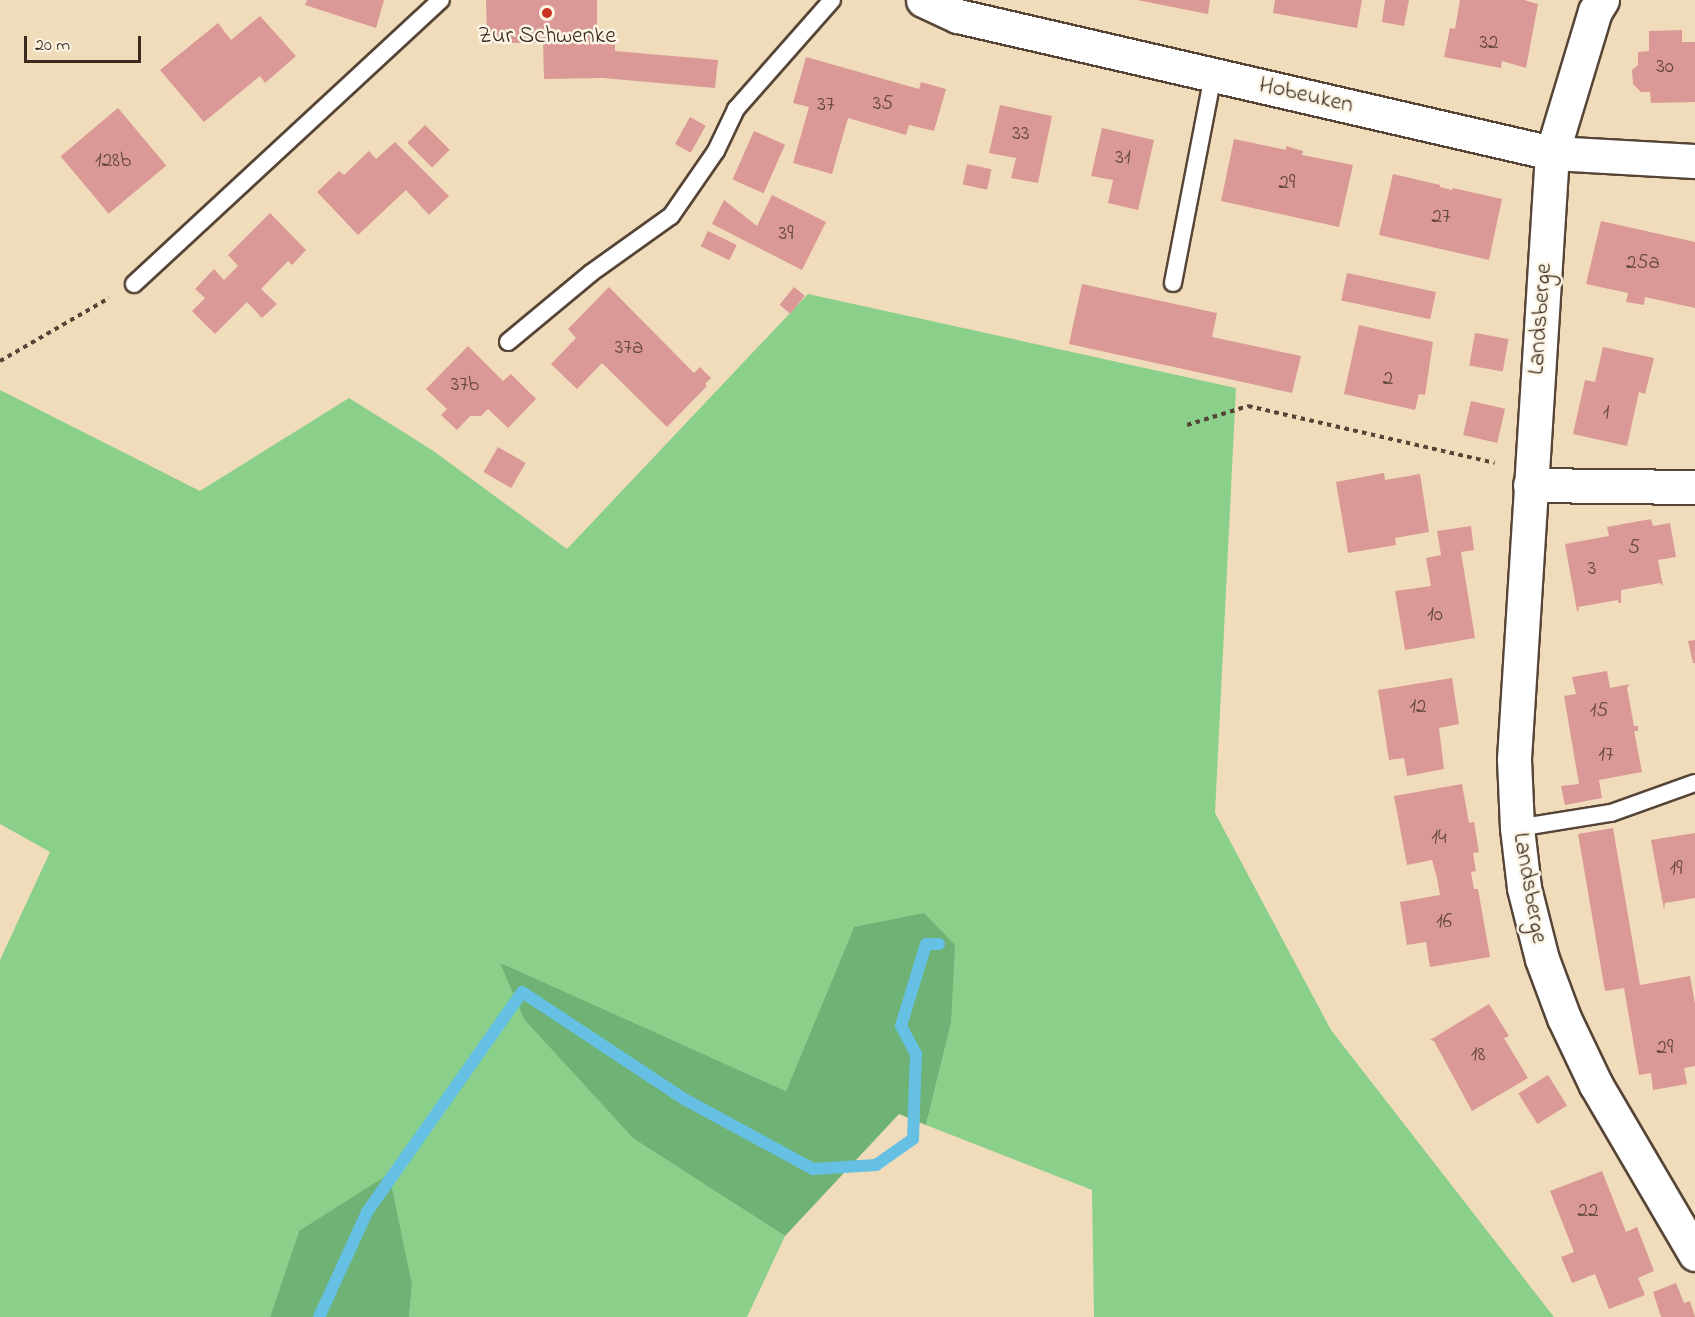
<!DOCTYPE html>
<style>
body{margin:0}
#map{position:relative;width:1695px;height:1317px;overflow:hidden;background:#f0dcbb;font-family:"Indie Flower",sans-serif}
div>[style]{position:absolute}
.green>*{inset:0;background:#8ad08a}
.forest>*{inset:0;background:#6fb276}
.stream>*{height:12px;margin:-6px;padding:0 6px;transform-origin:6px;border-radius:6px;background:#66c0e3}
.building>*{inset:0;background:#da9996;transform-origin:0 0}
.path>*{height:4px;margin-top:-2px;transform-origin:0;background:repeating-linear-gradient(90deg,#564536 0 4.5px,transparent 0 9px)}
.roads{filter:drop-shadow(2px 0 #564536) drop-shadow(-2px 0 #564536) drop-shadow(0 2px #564536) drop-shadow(0 -2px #564536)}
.service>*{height:16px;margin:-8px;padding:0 8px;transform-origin:8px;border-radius:8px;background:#fff}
.minor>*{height:33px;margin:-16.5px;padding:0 16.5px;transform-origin:16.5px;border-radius:16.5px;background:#fff}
.dots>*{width:16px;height:16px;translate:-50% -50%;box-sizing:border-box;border:3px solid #fcf5e5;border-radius:50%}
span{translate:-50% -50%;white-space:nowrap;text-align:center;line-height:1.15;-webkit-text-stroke:5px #fcf5e5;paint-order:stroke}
.number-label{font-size:21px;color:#63463c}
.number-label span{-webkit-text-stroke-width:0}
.poi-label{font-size:24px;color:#3b2a1e}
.street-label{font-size:24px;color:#3b2a1e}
.scale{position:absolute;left:24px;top:36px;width:117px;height:27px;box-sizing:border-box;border:3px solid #3b2a1e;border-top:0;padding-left:8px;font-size:18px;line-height:21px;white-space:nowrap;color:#3b2a1e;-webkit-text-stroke:4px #fcf5e5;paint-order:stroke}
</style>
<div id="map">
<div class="green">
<i style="clip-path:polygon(808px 294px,1236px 388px,1215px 813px,1331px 1030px,1554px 1317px,1094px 1317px,1092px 1190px,926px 1125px,951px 1023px,854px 927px,786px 1091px,500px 964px,634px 1139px,785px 1236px,747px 1317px,409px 1317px,412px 1285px,299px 1231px,270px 1317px,0 1317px,0 960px,50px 852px,0 824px,0 390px,200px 491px,349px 398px,432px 450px,567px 549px)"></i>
</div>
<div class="forest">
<i style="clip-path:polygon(924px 913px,955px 945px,951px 1023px,926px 1125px,899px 1114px,785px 1236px,634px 1139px,524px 1019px,500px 963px,786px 1091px,854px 927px)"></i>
<i style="clip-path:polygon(389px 1174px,412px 1285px,409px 1317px,270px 1317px,299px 1231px)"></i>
</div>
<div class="stream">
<i style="left:319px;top:1317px;width:115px;rotate:-65.4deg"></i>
<i style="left:367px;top:1212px;width:269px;rotate:-54.8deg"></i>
<i style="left:522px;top:992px;width:196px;rotate:33.4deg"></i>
<i style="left:686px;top:1100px;width:145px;rotate:28.5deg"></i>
<i style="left:813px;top:1169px;width:63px;rotate:-3.6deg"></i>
<i style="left:876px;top:1165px;width:45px;rotate:-35.1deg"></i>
<i style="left:913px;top:1139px;width:85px;rotate:-88deg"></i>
<i style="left:916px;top:1054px;width:32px;rotate:-118deg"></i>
<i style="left:901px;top:1026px;width:86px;rotate:-73deg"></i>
<i style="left:926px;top:944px;width:13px"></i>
</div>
<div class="building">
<i style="clip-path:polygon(307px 0,384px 0,376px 28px,305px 5px)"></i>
<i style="clip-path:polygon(486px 0,597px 0,597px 33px,615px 32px,615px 51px,718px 60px,715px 88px,603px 78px,544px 79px,543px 43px,487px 43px)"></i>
<i style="clip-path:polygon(1137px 0,1210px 0,1208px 14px)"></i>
<i style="clip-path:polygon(1275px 0,1362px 0,1357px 28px,1273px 13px)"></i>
<i style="clip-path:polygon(1385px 0,1409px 0,1404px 26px,1382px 22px)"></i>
<i style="clip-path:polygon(1460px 0,1524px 0,1538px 4px,1526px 68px,1502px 61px,1501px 68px,1444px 57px,1450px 28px,1455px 29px)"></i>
<i style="clip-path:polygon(260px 16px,296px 56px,265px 83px,260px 76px,204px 122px,160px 70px,218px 23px,231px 40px)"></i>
<i style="clip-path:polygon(1682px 30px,1682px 42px,1695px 42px,1695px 102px,1651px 103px,1650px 92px,1641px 92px,1633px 84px,1632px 70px,1638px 65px,1638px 52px,1649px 51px,1649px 31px)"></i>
<i style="clip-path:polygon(806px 57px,919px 89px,921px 82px,946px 89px,934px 131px,909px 125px,906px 135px,848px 118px,832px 174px,793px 163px,809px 107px,793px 103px)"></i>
<i style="clip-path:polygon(1000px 105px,1052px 116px,1038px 183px,1011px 178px,1016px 158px,989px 153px)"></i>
<i style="left:118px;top:108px;width:75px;height:75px;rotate:50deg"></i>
<i style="left:690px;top:117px;width:18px;height:31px;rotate:29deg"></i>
<i style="left:425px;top:125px;width:35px;height:25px;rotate:45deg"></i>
<i style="clip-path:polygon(1102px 128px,1154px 140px,1138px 210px,1108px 203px,1113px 180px,1091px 176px)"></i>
<i style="left:754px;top:131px;width:34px;height:53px;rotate:24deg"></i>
<i style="clip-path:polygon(1234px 139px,1286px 150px,1286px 146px,1303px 151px,1302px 155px,1353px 165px,1339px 227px,1221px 201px)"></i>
<i style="clip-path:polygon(395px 142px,449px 196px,429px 215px,406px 190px,358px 235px,317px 192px,339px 171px,344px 175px,369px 151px,376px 159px)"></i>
<i style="left:967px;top:164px;width:25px;height:21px;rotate:12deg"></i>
<i style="clip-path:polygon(1393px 174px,1440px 185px,1440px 187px,1452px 190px,1453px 188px,1502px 199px,1489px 260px,1379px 235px)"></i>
<i style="clip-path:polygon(772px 195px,826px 222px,802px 270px,712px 224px,724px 200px,757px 226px)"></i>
<i style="clip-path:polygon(270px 213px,306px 250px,292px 265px,288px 261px,261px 289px,277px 304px,262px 318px,247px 302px,215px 334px,192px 311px,205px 298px,195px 289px,214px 269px,224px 280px,238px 266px,228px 255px)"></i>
<i style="clip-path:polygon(1601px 221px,1695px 242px,1695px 308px,1645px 297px,1644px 305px,1626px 302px,1628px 293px,1586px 284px)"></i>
<i style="left:708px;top:231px;width:32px;height:17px;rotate:26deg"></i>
<i style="left:1347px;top:273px;width:91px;height:28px;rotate:12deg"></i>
<i style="clip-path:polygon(1082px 284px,1217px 313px,1212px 337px,1301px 356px,1292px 393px,1069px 344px)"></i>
<i style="clip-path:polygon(609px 287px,694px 373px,700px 367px,711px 378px,705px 384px,707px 386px,667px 427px,602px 363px,577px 389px,551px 364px,576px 338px,568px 329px)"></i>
<i style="left:794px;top:287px;width:14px;height:23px;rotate:39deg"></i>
<i style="clip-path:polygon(1359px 325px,1433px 342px,1425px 395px,1419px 394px,1415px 410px,1344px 394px)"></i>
<i style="left:1475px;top:333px;width:34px;height:33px;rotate:10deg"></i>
<i style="clip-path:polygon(468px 346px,503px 381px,511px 374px,536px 399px,508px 428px,488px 409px,481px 416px,470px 416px,457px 430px,441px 415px,447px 409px,426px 389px)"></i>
<i style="clip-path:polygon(1603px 347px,1654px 358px,1645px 394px,1639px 392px,1627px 446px,1573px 434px,1585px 380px,1595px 382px)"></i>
<i style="left:1471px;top:401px;width:35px;height:35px;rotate:13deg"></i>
<i style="left:498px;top:447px;width:32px;height:29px;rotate:30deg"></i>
<i style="clip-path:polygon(1384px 473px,1385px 480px,1420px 474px,1429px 532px,1395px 538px,1396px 545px,1348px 553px,1336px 482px)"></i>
<i style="clip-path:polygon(1651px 519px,1653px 526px,1670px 523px,1676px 557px,1658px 560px,1663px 586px,1660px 583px,1621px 590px,1621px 603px,1618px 603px,1618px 600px,1578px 607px,1579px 610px,1577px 611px,1565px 544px,1609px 536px,1607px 527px)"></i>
<i style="clip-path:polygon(1471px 526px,1474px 550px,1461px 552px,1475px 638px,1405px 650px,1395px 591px,1431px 586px,1426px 558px,1441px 555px,1437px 531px)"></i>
<i style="clip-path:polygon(1695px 640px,1695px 663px,1693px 663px,1688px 641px)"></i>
<i style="clip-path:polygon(1607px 671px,1610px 688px,1630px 684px,1627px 688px,1634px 726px,1638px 726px,1638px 731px,1634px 731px,1642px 772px,1599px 780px,1602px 798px,1565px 805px,1561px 786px,1579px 784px,1564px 696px,1576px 694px,1572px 677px)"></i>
<i style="clip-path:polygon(1452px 678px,1459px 724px,1439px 728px,1444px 769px,1407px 776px,1404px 758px,1389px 760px,1378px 690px)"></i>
<i style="clip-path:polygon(1462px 784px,1469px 823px,1474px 822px,1479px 852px,1473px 853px,1476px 871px,1471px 872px,1474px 889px,1478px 889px,1490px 957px,1430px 967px,1426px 942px,1407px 945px,1400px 902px,1440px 895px,1437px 878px,1432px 860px,1407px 865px,1394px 796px)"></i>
<i style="clip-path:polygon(1613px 828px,1640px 985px,1690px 976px,1695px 1004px,1695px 1066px,1684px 1068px,1687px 1084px,1653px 1090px,1651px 1073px,1639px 1075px,1624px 988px,1605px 991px,1578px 834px)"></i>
<i style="clip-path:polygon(1695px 833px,1695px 898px,1665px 903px,1664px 910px,1651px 840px)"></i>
<i style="clip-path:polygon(1489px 1004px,1509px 1036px,1504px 1038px,1528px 1078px,1472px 1111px,1434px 1041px,1430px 1040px)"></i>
<i style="left:1548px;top:1075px;width:36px;height:35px;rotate:58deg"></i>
<i style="clip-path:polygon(1602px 1171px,1626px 1232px,1637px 1227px,1654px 1271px,1638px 1278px,1645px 1295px,1609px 1309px,1595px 1274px,1572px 1283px,1561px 1257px,1574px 1252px,1550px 1191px)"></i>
<i style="clip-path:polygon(1676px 1283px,1684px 1303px,1690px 1301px,1695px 1317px,1661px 1317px,1653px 1292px)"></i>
</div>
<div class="path">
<i style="left:0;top:361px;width:126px;rotate:-30deg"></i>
<i style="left:1187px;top:425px;width:64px;rotate:-17.3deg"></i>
<i style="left:1248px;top:406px;width:253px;rotate:13deg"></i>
</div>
<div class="roads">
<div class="service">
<i style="left:1173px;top:283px;width:212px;rotate:-79.1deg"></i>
<i style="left:134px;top:284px;width:418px;rotate:-42.8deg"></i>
<i style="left:508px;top:342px;width:108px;rotate:-39.7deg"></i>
<i style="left:591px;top:273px;width:98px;rotate:-35.5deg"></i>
<i style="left:671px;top:216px;width:79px;rotate:-55.3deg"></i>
<i style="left:716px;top:151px;width:47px;rotate:-64.5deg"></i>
<i style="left:736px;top:109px;width:145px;rotate:-48.6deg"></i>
<i style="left:1517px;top:828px;width:95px;rotate:-9.1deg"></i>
<i style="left:1611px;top:813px;width:89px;rotate:-19.7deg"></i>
</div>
<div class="minor">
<i style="left:923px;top:0;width:38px;rotate:25deg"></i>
<i style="left:958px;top:16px;width:610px;rotate:12.99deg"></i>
<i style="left:1552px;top:153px;width:143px;rotate:3.2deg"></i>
<i style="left:1602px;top:0;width:13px;rotate:122deg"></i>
<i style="left:1595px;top:11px;width:148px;rotate:106.8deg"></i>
<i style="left:1552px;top:153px;width:607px;rotate:93.59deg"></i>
<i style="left:1514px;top:759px;width:69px;rotate:87.5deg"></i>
<i style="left:1517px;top:828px;width:60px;rotate:83.3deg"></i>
<i style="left:1524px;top:888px;width:73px;rotate:75.8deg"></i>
<i style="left:1542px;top:959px;width:63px;rotate:69.6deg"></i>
<i style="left:1564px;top:1018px;width:74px;rotate:64.5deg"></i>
<i style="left:1596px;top:1085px;width:196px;rotate:59.6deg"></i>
<i style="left:1530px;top:485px;width:165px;rotate:0.7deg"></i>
</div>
</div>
<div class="dots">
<i style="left:547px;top:13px;background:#c8321e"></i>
</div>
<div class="number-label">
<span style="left:1489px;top:43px">32</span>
<span style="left:1665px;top:67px">30</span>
<span style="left:883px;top:104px">35</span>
<span style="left:826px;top:105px">37</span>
<span style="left:1021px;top:134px">33</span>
<span style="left:1123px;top:158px">31</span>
<span style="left:113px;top:161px">128b</span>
<span style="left:1287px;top:183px">29</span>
<span style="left:1441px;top:217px">27</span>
<span style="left:786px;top:234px">39</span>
<span style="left:1643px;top:263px">25a</span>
<span style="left:629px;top:348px">37a</span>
<span style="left:1388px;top:379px">2</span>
<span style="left:465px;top:385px">37b</span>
<span style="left:1606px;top:413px">1</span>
<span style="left:1634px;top:548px">5</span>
<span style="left:1592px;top:569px">3</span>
<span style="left:1435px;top:615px">10</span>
<span style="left:1418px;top:707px">12</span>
<span style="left:1599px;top:711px">15</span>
<span style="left:1606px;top:755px">17</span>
<span style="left:1439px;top:838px">14</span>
<span style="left:1676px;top:869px">19</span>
<span style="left:1444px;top:922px">16</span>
<span style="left:1665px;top:1048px">29</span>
<span style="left:1478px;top:1055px">18</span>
<span style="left:1588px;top:1211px">22</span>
</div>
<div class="poi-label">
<span style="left:547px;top:37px">Zur Schwenke</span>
</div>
<div class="street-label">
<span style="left:1306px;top:96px;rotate:13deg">Hobeuken</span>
<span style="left:1541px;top:319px;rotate:-86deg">Landsberge</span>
<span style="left:1529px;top:888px;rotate:80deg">Landsberge</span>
</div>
<div class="scale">20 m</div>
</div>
